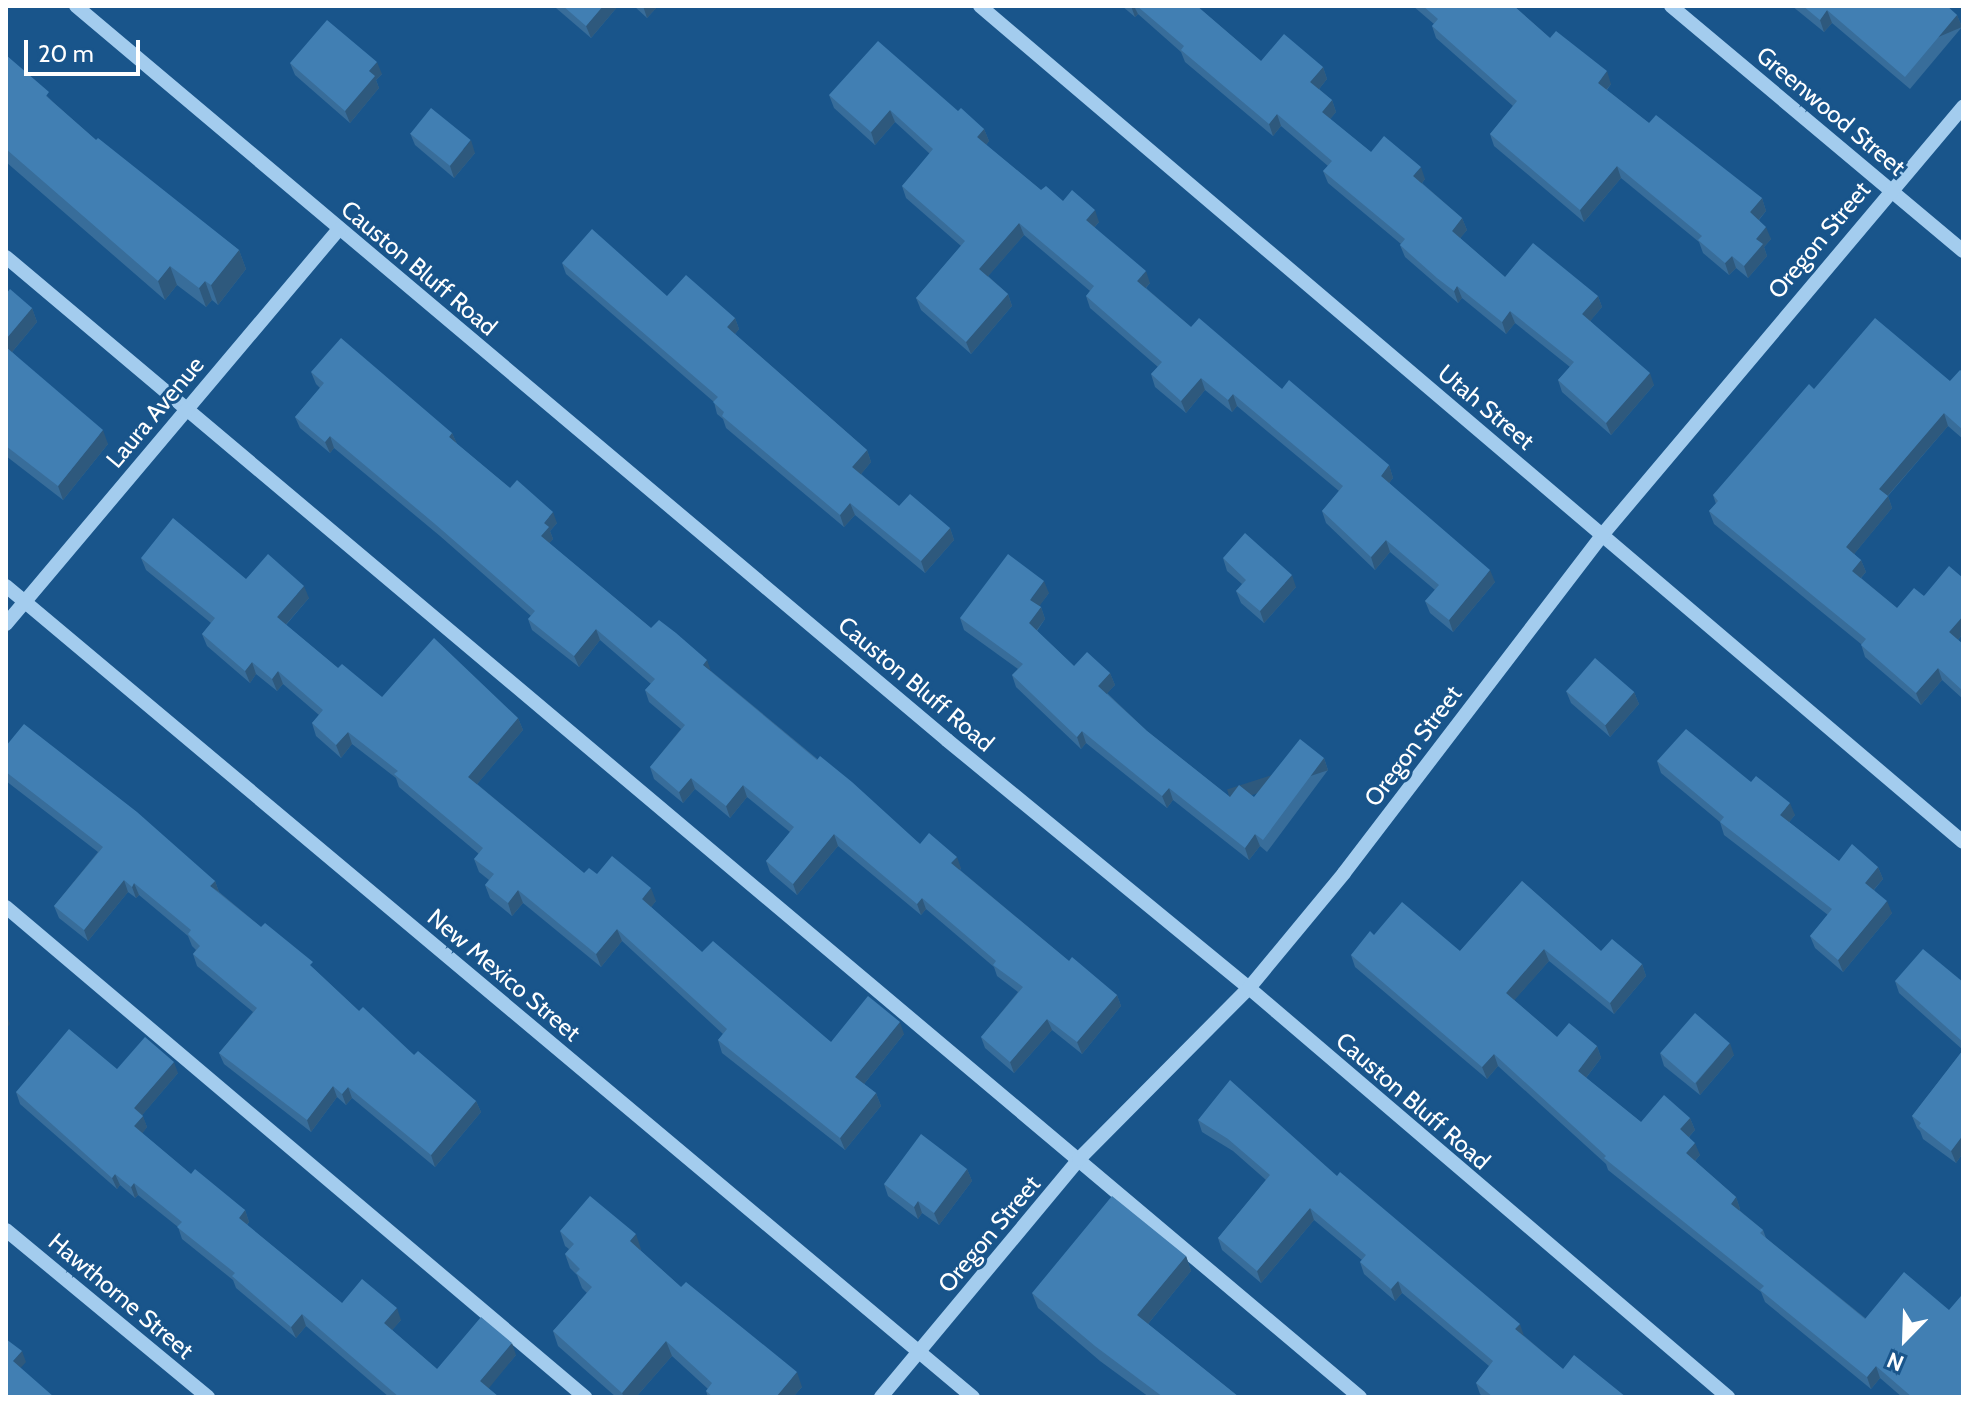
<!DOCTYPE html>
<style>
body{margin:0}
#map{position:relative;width:1969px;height:1403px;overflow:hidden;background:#19558b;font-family:Cabin,sans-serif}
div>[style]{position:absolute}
.minor>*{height:14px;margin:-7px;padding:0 7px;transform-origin:7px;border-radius:7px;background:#a3ccee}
.wall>*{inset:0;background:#386d9a}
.shaded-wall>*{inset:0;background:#2e597d;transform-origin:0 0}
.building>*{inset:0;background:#417fb3;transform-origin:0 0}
span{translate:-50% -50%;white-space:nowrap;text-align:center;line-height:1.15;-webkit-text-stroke:6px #19558b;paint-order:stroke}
.street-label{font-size:24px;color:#fff}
.frame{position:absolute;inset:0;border:8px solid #fff;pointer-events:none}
.north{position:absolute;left:1865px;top:1299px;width:80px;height:80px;-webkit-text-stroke:6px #19558b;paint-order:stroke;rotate:203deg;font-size:22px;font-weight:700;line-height:32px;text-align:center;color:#fff}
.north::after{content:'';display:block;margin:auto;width:28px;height:36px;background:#fff;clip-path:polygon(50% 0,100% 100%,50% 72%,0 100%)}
.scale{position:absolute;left:24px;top:40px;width:116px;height:36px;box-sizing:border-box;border:4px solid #fff;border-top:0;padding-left:10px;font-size:24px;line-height:28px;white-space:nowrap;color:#fff;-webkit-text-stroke:6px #19558b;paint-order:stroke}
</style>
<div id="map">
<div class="minor">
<i style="left:76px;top:6px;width:1139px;rotate:40.12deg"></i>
<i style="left:947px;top:740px;width:391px;rotate:39.4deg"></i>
<i style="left:1249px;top:988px;width:630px;rotate:40.49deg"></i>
<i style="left:980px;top:6px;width:1290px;rotate:40.38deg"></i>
<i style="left:1671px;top:6px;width:381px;rotate:40deg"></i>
<i style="left:6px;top:257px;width:1770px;rotate:40.1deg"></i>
<i style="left:6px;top:586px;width:1262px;rotate:39.99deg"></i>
<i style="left:6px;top:624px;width:517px;rotate:-49.87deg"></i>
<i style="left:6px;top:907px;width:759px;rotate:40.24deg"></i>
<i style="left:6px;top:1230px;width:262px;rotate:39.6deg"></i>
<i style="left:881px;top:1397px;width:310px;rotate:-50.2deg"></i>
<i style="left:1079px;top:1159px;width:241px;rotate:-45.2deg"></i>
<i style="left:1249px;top:988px;width:149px;rotate:-50.4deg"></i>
<i style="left:1344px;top:873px;width:427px;rotate:-52.6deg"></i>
<i style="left:1603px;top:534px;width:559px;rotate:-49.87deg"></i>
</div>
<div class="wall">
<i style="clip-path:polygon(555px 6px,618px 6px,591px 38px,556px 8px)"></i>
<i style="clip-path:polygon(634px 6px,658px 6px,647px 18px)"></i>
<i style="clip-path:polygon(1122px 6px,1197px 6px,1261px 61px,1323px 67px,1327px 79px,1319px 89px,1332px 100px,1336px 112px,1330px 119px,1371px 152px,1425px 179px,1422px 183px,1462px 218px,1467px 230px,1460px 238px,1505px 277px,1598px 296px,1602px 307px,1590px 321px,1654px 385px,1611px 435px,1562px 392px,1558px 380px,1570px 367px,1515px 323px,1506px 334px,1462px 298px,1458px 303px,1405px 257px,1400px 245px,1401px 244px,1328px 183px,1323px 171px,1328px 166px,1281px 126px,1273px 136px,1185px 62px,1181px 52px,1138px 14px,1135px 17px)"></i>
<i style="clip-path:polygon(1413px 6px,1514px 6px,1550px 38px,1611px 84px,1607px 90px,1649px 123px,1762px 198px,1766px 211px,1759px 220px,1771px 239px,1764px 247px,1767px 256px,1748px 278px,1736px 268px,1729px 275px,1703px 253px,1699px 242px,1621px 178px,1584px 222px,1494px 146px,1490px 134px,1513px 106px,1436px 38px,1432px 26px,1434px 24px)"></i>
<i style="clip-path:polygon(1792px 6px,1947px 6px,1957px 15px,1962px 27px,1910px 89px,1832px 23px,1824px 32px)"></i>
<i style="clip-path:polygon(6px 55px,53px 102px,96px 140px,239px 250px,246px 269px,218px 305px,212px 300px,206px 307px,177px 285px,165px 300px,6px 162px)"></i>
<i style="clip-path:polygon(290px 63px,382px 74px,376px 80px,379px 88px,350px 123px,295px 75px)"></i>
<i style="clip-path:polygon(829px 95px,958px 111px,984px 129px,989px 141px,986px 145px,1041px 190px,1063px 201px,1099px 222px,1094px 228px,1150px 283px,1146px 288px,1191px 327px,1282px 389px,1389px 465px,1393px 478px,1389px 483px,1495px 582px,1453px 632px,1430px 613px,1425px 601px,1435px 590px,1390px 552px,1375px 570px,1326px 523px,1322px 511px,1339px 491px,1237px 406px,1232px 412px,1205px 390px,1186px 413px,1155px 387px,1151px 374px,1158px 367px,1090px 308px,1086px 296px,1090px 291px,1024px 235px,988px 276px,1008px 294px,1012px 306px,971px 354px,921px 310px,916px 298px,961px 246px,906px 198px,902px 186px,930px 154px,895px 122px,875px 145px,834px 108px)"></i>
<i style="clip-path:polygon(410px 133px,475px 153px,454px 178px,415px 145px)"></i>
<i style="clip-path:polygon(562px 263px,735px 318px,739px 329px,735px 334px,867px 450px,871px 462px,861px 474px,899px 506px,950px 528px,954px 540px,925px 573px,855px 515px,844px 527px,726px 428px,723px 419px,717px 414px,714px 402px,566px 274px)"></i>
<i style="clip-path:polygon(6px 294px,32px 308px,37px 322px,12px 352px,108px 444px,63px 500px,6px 456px)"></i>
<i style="clip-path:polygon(311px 372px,452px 433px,457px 444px,510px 488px,557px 523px,550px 531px,553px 539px,549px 543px,651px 628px,711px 671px,920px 844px,961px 868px,960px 870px,1069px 961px,1117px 995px,1121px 1006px,1082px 1054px,1052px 1030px,1014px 1073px,985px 1048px,981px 1037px,1018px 992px,997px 976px,994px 967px,926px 909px,921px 915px,838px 846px,797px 895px,770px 872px,766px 861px,790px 832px,747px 797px,730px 818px,695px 789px,683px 803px,654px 779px,650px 767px,681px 729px,649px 702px,645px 690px,651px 684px,600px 640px,579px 667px,532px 630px,528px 619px,531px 616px,440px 536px,334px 448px,330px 453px,300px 428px,295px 417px,320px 388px,316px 384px)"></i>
<i style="clip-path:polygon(1963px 372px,1963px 439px,1948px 426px,1888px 496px,1892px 508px,1854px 554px,1861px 560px,1866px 572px,1861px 578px,1897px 608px,1963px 578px,1963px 634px,1958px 640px,1963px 644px,1963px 699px,1942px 680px,1921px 705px,1865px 657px,1861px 644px,1714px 524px,1709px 511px,1716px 504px,1713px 495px,1814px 389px,1950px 381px)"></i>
<i style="clip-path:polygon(141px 558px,246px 579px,309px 598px,286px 625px,338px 668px,382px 697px,518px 718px,523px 730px,477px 784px,584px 873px,597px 874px,656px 901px,651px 907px,702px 952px,831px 1042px,904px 1034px,864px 1084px,876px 1093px,881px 1106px,845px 1150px,722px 1053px,718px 1040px,723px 1034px,622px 941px,601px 967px,523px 903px,512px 916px,490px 898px,485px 885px,489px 880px,479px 872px,474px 859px,479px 854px,399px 787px,396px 778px,352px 744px,341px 758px,316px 736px,312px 723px,319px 715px,283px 684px,277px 691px,256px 674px,250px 683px,207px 646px,202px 634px,211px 623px,146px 570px)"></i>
<i style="clip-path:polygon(1223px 558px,1296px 587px,1264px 623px,1241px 603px,1236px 591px,1242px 584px,1227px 571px)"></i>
<i style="clip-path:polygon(1049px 593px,1039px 606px,1041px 607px,1045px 619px,1037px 631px,1074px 666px,1110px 673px,1115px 685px,1107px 693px,1147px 731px,1230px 797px,1254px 797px,1324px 758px,1328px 770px,1267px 852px,1260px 846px,1249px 860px,1173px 800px,1167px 808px,1086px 743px,1081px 749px,1016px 687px,1012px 675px,1018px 669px,964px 630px,960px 618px)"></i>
<i style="clip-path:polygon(1566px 691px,1634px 692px,1639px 704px,1610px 737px,1571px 703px)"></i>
<i style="clip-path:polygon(6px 746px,215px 881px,219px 892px,261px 927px,315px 970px,359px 1011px,414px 1055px,476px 1101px,481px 1112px,435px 1167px,352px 1098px,346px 1105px,337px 1097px,311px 1132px,224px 1064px,219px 1053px,253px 1012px,197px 966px,193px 954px,196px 950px,192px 946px,188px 936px,139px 895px,136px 898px,128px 892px,88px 941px,59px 918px,54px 906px,98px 852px,6px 781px)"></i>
<i style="clip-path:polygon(1657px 761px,1751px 782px,1795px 815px,1789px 822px,1839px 861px,1878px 867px,1883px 879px,1874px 890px,1892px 913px,1843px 972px,1815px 948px,1810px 936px,1828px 915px,1724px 835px,1720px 822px,1661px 773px)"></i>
<i style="clip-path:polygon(1522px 881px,1601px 951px,1642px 964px,1646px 976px,1614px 1014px,1549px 961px,1514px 1000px,1557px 1037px,1597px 1046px,1601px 1058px,1586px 1078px,1641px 1122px,1690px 1118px,1695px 1130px,1689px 1137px,1700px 1155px,1695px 1161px,1736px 1197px,1740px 1209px,1739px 1210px,1763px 1230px,1766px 1238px,1963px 1397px,1902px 1397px,1880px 1378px,1871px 1389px,1765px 1302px,1761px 1292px,1608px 1170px,1606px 1164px,1498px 1066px,1487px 1079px,1355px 967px,1351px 955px,1374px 935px,1460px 951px)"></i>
<i style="clip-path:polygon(1895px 981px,1963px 982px,1963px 1153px,1956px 1163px,1923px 1139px,1920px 1131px,1917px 1128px,1912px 1116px,1963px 1050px,1899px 993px)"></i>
<i style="clip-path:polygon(1660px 1053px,1734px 1055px,1700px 1095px,1664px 1066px)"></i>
<i style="clip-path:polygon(117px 1069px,178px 1073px,142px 1115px,147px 1127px,142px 1133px,191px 1174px,245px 1210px,249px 1222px,247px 1225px,342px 1303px,401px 1320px,392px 1330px,437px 1369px,516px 1355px,488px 1388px,499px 1397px,389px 1397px,306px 1326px,296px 1338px,236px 1288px,233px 1280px,182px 1239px,178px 1227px,138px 1195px,135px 1198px,120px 1185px,117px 1189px,20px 1104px,16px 1092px)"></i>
<i style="clip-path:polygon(1198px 1120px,1337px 1176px,1563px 1369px,1626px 1397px,1483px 1397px,1480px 1394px,1476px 1383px,1489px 1366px,1402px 1293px,1395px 1301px,1364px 1274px,1360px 1262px,1362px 1260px,1314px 1220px,1261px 1283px,1222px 1250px,1218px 1238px,1266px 1180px,1233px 1151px,1202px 1132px)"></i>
<i style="clip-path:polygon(967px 1169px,972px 1181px,939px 1225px,922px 1213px,918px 1219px,888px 1196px,884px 1184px)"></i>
<i style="clip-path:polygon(560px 1231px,641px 1249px,640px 1250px,681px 1287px,802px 1387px,793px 1397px,708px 1397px,706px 1391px,708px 1389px,672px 1356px,636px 1397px,616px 1397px,558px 1346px,553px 1331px,587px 1293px,582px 1288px,577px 1275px,570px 1268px,565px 1254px,569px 1249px,565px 1246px)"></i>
<i style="clip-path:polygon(1186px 1256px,1191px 1271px,1148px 1324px,1239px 1397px,1149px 1397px,1100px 1361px,1038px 1308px,1032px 1293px)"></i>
</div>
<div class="shaded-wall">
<i style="clip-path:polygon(603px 6px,618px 6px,591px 38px,586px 26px)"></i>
<i style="clip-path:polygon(643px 6px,658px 6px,647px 18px)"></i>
<i style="clip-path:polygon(1131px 6px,1134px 6px,1138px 14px,1135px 17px)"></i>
<i style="clip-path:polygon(1827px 10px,1832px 23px,1824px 32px,1820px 20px)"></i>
<i style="left:1957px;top:15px;width:13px;height:81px;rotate:67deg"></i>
<i style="clip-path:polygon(377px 62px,382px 74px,376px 80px,379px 88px,350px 123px,345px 111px,369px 71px)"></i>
<i style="clip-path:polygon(1323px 67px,1327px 79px,1315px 94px,1310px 82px)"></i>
<i style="clip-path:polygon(1607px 71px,1611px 84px,1602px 95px,1598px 83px)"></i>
<i style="clip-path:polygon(1332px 100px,1336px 112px,1326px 124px,1322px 112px)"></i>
<i style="clip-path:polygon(890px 110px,895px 122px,875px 145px,871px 132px)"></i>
<i style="clip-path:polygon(1277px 114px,1281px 126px,1273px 136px,1269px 124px)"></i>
<i style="clip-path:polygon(984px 129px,989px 141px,982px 150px,977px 137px)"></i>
<i style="clip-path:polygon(471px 140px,475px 153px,454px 178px,450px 166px)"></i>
<i style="clip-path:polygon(1617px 166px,1621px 178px,1584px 222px,1580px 210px)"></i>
<i style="clip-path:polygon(1421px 167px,1425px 179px,1418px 188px,1413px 176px)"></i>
<i style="clip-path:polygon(1762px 198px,1766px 211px,1755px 224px,1750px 212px)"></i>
<i style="clip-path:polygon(1095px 210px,1099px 222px,1090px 232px,1086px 220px)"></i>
<i style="clip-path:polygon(1462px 218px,1467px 230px,1456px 243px,1452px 231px)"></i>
<i style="clip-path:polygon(1019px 223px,1024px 235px,984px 281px,979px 269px)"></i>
<i style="clip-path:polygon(1766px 227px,1771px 239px,1764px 247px,1767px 256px,1748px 278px,1744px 266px,1756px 239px)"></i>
<i style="clip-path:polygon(239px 250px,246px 269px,218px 305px,211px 285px)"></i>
<i style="clip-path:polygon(1732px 256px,1736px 268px,1729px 275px,1725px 263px)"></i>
<i style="clip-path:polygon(170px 266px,177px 285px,165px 300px,158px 281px)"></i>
<i style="clip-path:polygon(1146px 271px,1150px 283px,1141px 293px,1137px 281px)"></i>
<i style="clip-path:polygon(205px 281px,212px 300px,206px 307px,199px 288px)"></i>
<i style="clip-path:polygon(1457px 286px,1462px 298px,1458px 303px,1454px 291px)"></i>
<i style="clip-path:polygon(1008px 294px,1012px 306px,971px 354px,966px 342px)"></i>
<i style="clip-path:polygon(1598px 296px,1602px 307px,1586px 326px,1582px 314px)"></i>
<i style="clip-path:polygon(32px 308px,37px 322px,7px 358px,6px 339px)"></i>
<i style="clip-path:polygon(1510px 311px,1515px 323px,1506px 334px,1502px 322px)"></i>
<i style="clip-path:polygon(735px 318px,739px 329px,731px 339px,727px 327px)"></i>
<i style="clip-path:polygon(1650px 373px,1654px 385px,1611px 435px,1606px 423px)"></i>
<i style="clip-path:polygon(1201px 378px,1205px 390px,1186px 413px,1181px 401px)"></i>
<i style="clip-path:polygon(1233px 394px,1237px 406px,1232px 412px,1228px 400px)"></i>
<i style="clip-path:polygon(1944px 413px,1948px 426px,1883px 501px,1879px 489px)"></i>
<i style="clip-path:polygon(103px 430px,108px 444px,63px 500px,58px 486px)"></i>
<i style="clip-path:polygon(452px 433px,457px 444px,449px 437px)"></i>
<i style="clip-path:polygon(330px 436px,334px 448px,330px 453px,325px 442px)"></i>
<i style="clip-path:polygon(867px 450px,871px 462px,857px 479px,852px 467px)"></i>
<i style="clip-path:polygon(1389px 465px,1393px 478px,1385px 488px,1381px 476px)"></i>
<i style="clip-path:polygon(1888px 496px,1892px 508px,1850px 559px,1846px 547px)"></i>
<i style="clip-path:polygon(850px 503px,855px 515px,844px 527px,840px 515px)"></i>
<i style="clip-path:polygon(553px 512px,557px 523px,550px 531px,553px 539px,545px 548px,541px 536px,544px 523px)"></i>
<i style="clip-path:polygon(950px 528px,954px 540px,925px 573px,921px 561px)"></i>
<i style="clip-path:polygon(1386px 540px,1390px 552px,1375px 570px,1371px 557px)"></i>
<i style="clip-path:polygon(1861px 560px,1866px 572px,1856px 583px,1852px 571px)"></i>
<i style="clip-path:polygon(1490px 570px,1495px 582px,1453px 632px,1449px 620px)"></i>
<i style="clip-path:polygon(1292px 575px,1296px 587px,1264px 623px,1260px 611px)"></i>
<i style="clip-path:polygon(1044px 581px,1049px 593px,1035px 612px,1030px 600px)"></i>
<i style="clip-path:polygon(304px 586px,309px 598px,281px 630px,277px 617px)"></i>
<i style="clip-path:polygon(1041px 607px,1045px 619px,1033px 635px,1029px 623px)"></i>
<i style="clip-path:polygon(1963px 616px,1963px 634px,1954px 644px,1949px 632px)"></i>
<i style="clip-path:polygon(596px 629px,600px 640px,579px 667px,574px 656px)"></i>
<i style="clip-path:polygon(707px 660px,711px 671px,703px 665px)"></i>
<i style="clip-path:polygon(252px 662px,256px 674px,250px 683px,245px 671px)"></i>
<i style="clip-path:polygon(1938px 668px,1942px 680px,1921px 705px,1916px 693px)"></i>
<i style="clip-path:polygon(278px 671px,283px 684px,277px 691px,272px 679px)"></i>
<i style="clip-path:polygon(1110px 673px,1115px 685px,1103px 698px,1098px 686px)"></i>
<i style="clip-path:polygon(1634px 692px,1639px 704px,1610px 737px,1605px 725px)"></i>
<i style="clip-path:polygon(518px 718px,523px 730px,473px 789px,468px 777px)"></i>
<i style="clip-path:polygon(1082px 731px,1086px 743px,1081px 749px,1077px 737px)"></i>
<i style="clip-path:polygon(348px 732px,352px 744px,341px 758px,336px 745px)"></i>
<i style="left:1324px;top:758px;width:13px;height:102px;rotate:72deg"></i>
<i style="clip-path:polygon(691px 778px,695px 789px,683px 803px,679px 792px)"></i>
<i style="clip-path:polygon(743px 785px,747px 797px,730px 818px,726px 806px)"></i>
<i style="clip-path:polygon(1169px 788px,1173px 800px,1167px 808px,1162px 796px)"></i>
<i style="clip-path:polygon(1790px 803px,1795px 815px,1785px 827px,1780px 815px)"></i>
<i style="clip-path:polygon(834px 834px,838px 846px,797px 895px,793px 884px)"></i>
<i style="clip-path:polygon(1255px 834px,1260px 846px,1249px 860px,1245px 848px)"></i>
<i style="clip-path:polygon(957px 857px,961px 868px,956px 874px,951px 863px)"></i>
<i style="clip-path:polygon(1878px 867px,1883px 879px,1869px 895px,1865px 883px)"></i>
<i style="clip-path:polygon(124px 880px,128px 892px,88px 941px,84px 930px)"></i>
<i style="clip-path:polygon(215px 881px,219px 892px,210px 886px)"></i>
<i style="clip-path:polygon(134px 883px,139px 895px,136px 898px,132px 887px)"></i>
<i style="clip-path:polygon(651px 888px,656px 901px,647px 912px,642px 899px)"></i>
<i style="clip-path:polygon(518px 890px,523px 903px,512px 916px,508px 903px)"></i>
<i style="clip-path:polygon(922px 898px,926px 909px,921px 915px,917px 904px)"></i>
<i style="clip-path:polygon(1887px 901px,1892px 913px,1843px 972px,1838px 960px)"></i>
<i style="clip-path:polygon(617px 929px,622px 941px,601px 967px,596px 954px)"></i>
<i style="clip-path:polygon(1544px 949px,1549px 961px,1510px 1005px,1506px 993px)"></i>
<i style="clip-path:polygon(1642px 964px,1646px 976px,1614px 1014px,1610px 1003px)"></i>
<i style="clip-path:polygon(1117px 995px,1121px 1006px,1082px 1054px,1077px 1042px)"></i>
<i style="clip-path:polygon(6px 1013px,10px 1024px,6px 1029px)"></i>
<i style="clip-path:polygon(1047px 1019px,1052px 1030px,1014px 1073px,1010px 1062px)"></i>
<i style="clip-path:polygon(900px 1022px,904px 1034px,860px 1089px,855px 1077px)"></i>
<i style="clip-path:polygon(1730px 1043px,1734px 1055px,1700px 1095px,1696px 1083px)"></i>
<i style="clip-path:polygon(1597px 1046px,1601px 1058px,1582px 1083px,1578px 1071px)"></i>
<i style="clip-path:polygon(1494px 1054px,1498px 1066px,1487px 1079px,1482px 1067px)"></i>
<i style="clip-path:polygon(174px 1062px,178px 1073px,138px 1120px,134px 1108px)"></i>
<i style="clip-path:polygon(333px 1086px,337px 1097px,311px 1132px,307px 1120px)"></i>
<i style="clip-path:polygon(348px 1087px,352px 1098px,346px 1105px,342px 1094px)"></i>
<i style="clip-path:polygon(876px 1093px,881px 1106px,845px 1150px,840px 1138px)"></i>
<i style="clip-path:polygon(476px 1101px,481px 1112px,435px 1167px,431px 1155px)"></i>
<i style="clip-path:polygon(143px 1116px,147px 1127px,139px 1138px,134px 1126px)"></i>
<i style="clip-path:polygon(1690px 1118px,1695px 1130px,1685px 1141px,1680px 1129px)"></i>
<i style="clip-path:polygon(1963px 1135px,1963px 1153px,1956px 1163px,1951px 1151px)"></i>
<i style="clip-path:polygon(1695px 1143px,1700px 1155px,1691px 1165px,1686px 1153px)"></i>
<i style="clip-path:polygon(967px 1169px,972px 1181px,939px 1225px,934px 1213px)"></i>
<i style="clip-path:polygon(115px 1174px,120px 1185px,117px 1189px,112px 1178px)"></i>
<i style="clip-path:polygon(134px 1183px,138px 1195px,135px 1198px,131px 1187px)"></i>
<i style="clip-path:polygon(1736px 1197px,1740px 1209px,1735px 1215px,1731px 1204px)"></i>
<i style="clip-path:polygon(918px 1201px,922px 1213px,918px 1219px,914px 1207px)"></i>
<i style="clip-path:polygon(1310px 1208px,1314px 1220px,1261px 1283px,1257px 1271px)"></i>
<i style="clip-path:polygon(245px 1210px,249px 1222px,243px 1229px,239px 1218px)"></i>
<i style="clip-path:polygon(636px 1234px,641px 1249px,635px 1256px,630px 1241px)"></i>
<i style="clip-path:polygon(1186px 1256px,1191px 1271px,1143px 1330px,1137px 1315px)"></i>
<i style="clip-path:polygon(1398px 1281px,1402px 1293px,1395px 1301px,1391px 1289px)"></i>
<i style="clip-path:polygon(397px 1308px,401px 1320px,388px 1335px,384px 1323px)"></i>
<i style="clip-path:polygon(302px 1314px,306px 1326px,296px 1338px,291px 1327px)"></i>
<i style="clip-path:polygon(1520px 1324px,1524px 1336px,1515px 1329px)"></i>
<i style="clip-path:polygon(666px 1341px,672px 1356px,636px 1397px,624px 1397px,622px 1393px)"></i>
<i style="clip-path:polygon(512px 1343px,516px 1355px,485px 1393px,480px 1381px)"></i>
<i style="clip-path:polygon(22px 1351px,26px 1362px,17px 1372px,13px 1361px)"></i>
<i style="clip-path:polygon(1876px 1366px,1880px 1378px,1871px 1389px,1867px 1377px)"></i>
<i style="clip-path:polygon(797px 1372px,802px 1387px,793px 1397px,776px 1397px)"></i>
</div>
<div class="building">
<i style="clip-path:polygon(563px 6px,603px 6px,586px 26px)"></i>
<i style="clip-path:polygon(1137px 6px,1197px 6px,1261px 61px,1284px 34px,1323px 67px,1310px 82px,1332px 100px,1322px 112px,1371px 152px,1384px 136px,1421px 167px,1413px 176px,1462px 218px,1452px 231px,1505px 277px,1533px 243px,1598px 296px,1582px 314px,1650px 373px,1606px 423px,1558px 380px,1574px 362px,1510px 311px,1502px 322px,1457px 286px,1454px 291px,1437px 278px,1400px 245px,1405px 239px,1323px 171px,1332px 161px,1277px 114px,1269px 124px,1181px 50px,1184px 46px)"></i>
<i style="clip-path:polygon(1423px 6px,1514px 6px,1550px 38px,1556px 31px,1607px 71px,1598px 83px,1649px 123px,1656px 115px,1762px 198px,1750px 212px,1766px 227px,1756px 239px,1763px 244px,1744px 266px,1732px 256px,1725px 263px,1698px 240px,1702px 236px,1617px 166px,1580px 210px,1490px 134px,1517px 101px,1432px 26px,1438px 19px)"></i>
<i style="clip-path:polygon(1803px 6px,1947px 6px,1957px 15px,1905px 77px,1827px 10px,1820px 20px)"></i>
<i style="clip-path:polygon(327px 20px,377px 62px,369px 71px,375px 76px,345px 111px,290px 63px)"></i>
<i style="clip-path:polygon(878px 41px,958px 111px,961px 108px,984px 129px,977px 137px,1041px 190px,1046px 186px,1063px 201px,1072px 190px,1095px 210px,1086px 220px,1146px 271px,1137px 281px,1191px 327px,1199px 318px,1282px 389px,1289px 380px,1389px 465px,1381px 476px,1490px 570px,1449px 620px,1425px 601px,1439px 585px,1386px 540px,1371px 557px,1322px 511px,1343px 486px,1233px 394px,1228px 400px,1201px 378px,1181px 401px,1151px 374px,1162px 362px,1086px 296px,1094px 286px,1019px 223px,979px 269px,1008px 294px,966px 342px,916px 298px,965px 241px,902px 186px,933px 149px,890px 110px,871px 132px,829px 95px)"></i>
<i style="clip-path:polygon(6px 55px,49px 92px,46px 96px,96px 140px,98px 138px,239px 250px,211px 285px,205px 281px,199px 288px,170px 266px,158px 281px,6px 149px)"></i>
<i style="left:431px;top:108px;width:51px;height:33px;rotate:39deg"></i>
<i style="clip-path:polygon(592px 229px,667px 296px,686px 275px,735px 318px,727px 327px,867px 450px,852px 467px,899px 506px,910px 494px,950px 528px,921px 561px,850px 503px,840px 515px,722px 416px,724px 412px,713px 402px,718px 397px,562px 263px)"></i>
<i style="clip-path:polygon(10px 289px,32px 308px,6px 339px,6px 294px)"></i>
<i style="clip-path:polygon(1875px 318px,1950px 381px,1960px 370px,1963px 372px,1963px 430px,1944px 413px,1879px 489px,1888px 496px,1846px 547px,1861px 560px,1852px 571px,1897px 608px,1914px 588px,1924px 596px,1949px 566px,1963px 578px,1963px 616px,1949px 632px,1963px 644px,1963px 691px,1938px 668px,1916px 693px,1861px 645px,1866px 639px,1709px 511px,1718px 501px,1713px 495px,1809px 384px,1814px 389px)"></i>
<i style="clip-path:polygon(341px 338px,452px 433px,449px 437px,510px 488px,517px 480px,553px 512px,544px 523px,549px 527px,541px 536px,651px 628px,659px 620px,676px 633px,707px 660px,703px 665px,817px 760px,820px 756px,852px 782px,920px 844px,929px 833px,957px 857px,951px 863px,1069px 961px,1072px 957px,1117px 995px,1077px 1042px,1047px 1019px,1010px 1062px,981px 1037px,1023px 987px,993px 965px,996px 961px,922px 898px,917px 904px,834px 834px,793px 884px,766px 861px,794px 827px,743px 785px,726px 806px,691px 778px,679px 792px,650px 767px,685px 725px,645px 690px,655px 679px,596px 629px,574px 656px,528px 619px,535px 611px,435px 524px,330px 436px,325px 442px,295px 417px,324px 383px,311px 372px)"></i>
<i style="clip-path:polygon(6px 347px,103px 430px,58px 486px,6px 446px)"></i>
<i style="clip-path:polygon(173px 518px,246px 579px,268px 554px,304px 586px,277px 617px,338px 668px,342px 664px,382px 697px,434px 638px,518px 718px,468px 777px,584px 873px,589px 868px,597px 874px,612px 856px,651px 888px,642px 899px,702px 952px,713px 941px,831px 1042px,868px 996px,900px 1022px,855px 1077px,876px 1093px,840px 1138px,718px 1040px,727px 1029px,617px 929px,596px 954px,518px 890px,508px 903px,485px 885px,494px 874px,474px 859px,483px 848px,394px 774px,398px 771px,348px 732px,336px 745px,312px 723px,323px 710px,278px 671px,272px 679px,252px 662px,245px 671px,202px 634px,215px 618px,141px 558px)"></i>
<i style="clip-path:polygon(1245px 533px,1292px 575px,1260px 611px,1236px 591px,1246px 580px,1223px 558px)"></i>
<i style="clip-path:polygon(1008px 554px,1044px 581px,1030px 600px,1041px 607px,1029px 623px,1074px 666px,1087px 652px,1110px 673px,1098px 686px,1147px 731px,1230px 797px,1239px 785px,1254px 797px,1300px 739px,1324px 758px,1263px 840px,1255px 834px,1245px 848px,1169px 788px,1162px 796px,1082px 731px,1077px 737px,1012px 675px,1023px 664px,960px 618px)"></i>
<i style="left:1595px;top:658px;width:52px;height:44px;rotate:41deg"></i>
<i style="clip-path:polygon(24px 724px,137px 812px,215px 881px,210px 886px,261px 927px,265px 923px,313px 962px,310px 965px,359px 1011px,363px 1007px,414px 1055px,418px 1051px,476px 1101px,431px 1155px,348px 1087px,342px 1094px,333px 1086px,307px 1120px,219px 1053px,257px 1008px,193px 954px,200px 946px,188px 934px,191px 930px,134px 883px,132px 887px,124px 880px,84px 930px,54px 906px,103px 847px,6px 772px,6px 746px)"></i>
<i style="clip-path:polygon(1686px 729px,1751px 782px,1756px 776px,1790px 803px,1780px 815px,1839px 861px,1852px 844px,1878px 867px,1865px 883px,1887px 901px,1838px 960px,1810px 936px,1832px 909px,1720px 822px,1724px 817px,1657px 761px)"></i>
<i style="clip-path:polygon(1522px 881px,1601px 951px,1612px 939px,1642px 964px,1610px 1003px,1544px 949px,1506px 993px,1557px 1037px,1569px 1023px,1597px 1046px,1578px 1071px,1641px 1122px,1664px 1095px,1690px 1118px,1680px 1129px,1695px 1143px,1686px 1153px,1736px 1197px,1731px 1204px,1763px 1230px,1760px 1233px,1865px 1319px,1904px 1272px,1949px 1310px,1961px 1296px,1963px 1297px,1963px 1397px,1912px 1397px,1876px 1366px,1867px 1377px,1760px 1290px,1764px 1286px,1604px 1158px,1606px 1156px,1494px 1054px,1482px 1067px,1351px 955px,1370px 931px,1374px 935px,1402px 902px,1460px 951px)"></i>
<i style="clip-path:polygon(1923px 949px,1963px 982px,1963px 1042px,1895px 981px)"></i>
<i style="left:1695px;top:1013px;width:46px;height:53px;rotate:41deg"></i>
<i style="clip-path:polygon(69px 1029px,117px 1069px,145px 1037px,174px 1062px,134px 1108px,143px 1116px,134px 1126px,191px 1174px,195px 1169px,245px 1210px,239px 1218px,342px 1303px,362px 1279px,397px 1308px,384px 1323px,437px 1369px,481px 1317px,512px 1343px,480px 1381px,499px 1397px,399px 1397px,302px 1314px,291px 1327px,232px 1276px,235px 1273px,177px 1227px,182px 1222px,134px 1183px,131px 1187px,115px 1174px,112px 1178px,16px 1092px)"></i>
<i style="clip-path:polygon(1963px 1050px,1963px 1135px,1951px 1151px,1919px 1126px,1921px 1123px,1912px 1116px)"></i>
<i style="clip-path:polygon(1230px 1080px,1337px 1176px,1340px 1172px,1520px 1324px,1515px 1329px,1563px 1369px,1574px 1355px,1626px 1397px,1493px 1397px,1476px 1383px,1493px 1361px,1398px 1281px,1391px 1289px,1360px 1262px,1366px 1255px,1310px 1208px,1257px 1271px,1218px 1238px,1270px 1175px,1228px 1139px,1198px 1120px)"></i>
<i style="clip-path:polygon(921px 1134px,967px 1169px,934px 1213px,918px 1201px,914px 1207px,884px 1184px)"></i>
<i style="clip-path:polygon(590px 1196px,636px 1234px,630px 1241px,681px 1287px,686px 1282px,797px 1372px,776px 1397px,713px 1397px,706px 1391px,712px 1383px,666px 1341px,622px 1393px,553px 1331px,592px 1287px,576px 1273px,580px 1269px,565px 1254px,574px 1244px,560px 1231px)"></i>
<i style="clip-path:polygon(1112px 1196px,1186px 1256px,1137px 1315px,1239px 1397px,1163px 1397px,1095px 1346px,1032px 1293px)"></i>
<i style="clip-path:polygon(6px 1339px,22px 1351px,13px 1361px,54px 1397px,6px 1397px)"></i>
</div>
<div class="street-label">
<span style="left:1831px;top:111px;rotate:40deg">Greenwood Street</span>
<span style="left:1819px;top:240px;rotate:-50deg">Oregon Street</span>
<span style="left:419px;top:268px;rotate:40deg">Causton Bluff Road</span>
<span style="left:1486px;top:407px;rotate:40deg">Utah Street</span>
<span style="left:155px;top:412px;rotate:-50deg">Laura Avenue</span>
<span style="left:916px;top:684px;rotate:40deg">Causton Bluff Road</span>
<span style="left:1413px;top:746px;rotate:-53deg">Oregon Street</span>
<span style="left:504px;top:975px;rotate:40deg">New Mexico Street</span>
<span style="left:1413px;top:1101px;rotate:41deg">Causton Bluff Road</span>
<span style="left:989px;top:1234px;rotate:-50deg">Oregon Street</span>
<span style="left:121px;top:1296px;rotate:40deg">Hawthorne Street</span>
</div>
<div class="frame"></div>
<div class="north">N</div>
<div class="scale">20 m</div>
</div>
